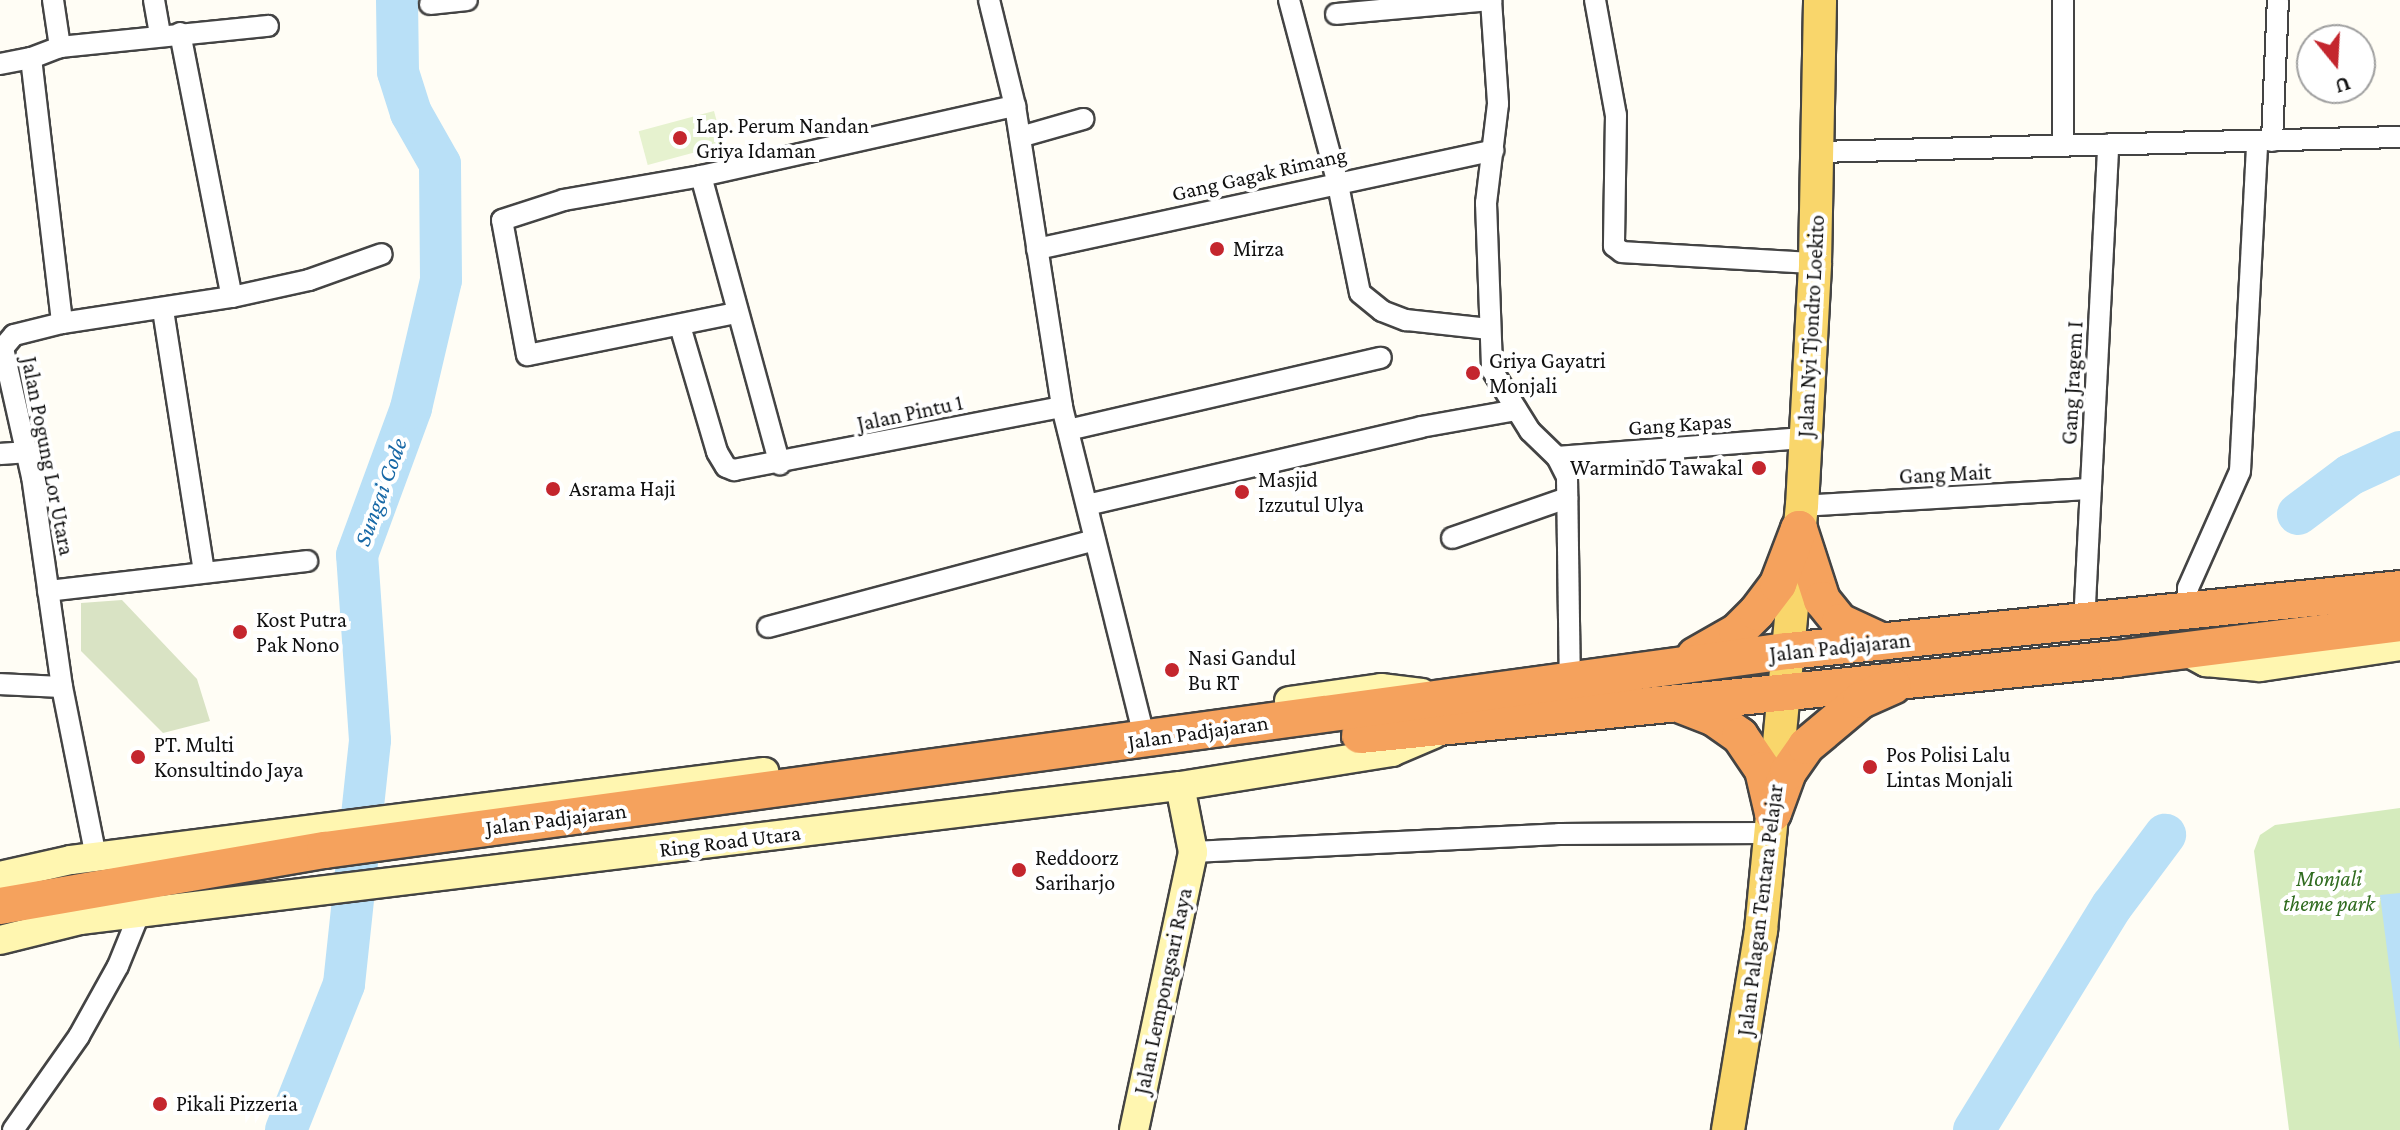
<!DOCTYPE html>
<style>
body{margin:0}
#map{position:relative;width:2400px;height:1130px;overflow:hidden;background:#fffdf5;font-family:"Crimson Pro",serif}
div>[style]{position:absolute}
.green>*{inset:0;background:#d5ebbd}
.cemetery>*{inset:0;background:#d9e3c4}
.pitch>*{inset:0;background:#e6f2cf;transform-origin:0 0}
.water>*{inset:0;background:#b9e0f7}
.river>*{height:42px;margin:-21px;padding:0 21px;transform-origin:21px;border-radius:21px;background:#b9e0f7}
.roads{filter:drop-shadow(2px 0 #444) drop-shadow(-2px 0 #444) drop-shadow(0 2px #444) drop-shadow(0 -2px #444)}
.street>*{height:20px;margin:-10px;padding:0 10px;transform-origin:10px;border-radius:10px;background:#fff}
.secondary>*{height:28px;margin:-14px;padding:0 14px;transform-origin:14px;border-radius:14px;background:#fff6b0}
.primary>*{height:32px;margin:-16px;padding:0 16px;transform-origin:16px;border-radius:16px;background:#f9d66b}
.highway>*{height:36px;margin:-18px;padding:0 18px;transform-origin:18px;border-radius:18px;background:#f5a25d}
.dots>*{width:22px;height:22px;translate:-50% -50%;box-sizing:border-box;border:4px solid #fff;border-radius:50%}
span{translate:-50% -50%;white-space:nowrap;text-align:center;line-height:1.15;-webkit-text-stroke:8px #fff;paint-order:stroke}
.poi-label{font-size:22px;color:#111}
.left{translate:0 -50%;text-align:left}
.right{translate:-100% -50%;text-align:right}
.street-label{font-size:22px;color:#111}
.park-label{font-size:22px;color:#2f6b1f;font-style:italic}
.water-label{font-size:24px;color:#1768a6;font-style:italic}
.north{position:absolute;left:2296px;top:24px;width:80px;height:80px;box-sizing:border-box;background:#fff;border:2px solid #a0a0a0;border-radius:50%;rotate:162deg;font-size:22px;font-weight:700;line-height:32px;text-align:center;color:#111}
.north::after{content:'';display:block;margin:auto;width:28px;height:36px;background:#c4262e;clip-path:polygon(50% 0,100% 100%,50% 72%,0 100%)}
</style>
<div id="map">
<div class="green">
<i style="clip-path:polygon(2400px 808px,2400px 1130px,2289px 1130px,2254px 851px,2260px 835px,2275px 825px)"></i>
</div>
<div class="cemetery">
<i style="clip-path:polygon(122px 600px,197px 679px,210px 721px,163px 733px,81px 651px,81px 603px)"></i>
</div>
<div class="pitch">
<i style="left:714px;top:111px;width:35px;height:78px;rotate:75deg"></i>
</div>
<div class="water">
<i style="clip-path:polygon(2400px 893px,2400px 1050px,2380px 895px)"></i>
</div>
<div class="river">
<i style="left:2298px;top:514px;width:65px;rotate:-36.9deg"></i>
<i style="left:2350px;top:475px;width:55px;rotate:-24.7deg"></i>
<i style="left:286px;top:1130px;width:157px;rotate:-68.3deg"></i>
<i style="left:344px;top:984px;width:245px;rotate:-83.9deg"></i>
<i style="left:370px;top:740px;width:185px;rotate:-94deg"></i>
<i style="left:357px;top:555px;width:157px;rotate:-69.8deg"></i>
<i style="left:411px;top:408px;width:131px;rotate:-76.8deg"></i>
<i style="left:441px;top:280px;width:116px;rotate:-90.5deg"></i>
<i style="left:440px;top:164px;width:59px;rotate:-119.6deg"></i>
<i style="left:411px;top:113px;width:43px;rotate:-107.6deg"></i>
<i style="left:398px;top:72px;width:72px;rotate:-90.8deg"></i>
<i style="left:1974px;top:1130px;width:263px;rotate:-58.4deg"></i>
<i style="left:2112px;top:906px;width:89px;rotate:-53.3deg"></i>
</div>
<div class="roads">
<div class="street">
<i style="left:53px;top:0;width:48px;rotate:81.5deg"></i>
<i style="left:60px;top:47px;width:31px;rotate:159deg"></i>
<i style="left:31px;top:58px;width:267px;rotate:83.3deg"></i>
<i style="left:154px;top:0;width:36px;rotate:80deg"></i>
<i style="left:989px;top:0;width:109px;rotate:76.2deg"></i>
<i style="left:1015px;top:106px;width:305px;rotate:81.1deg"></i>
<i style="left:1062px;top:407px;width:326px;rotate:76deg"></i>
<i style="left:1289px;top:0;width:186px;rotate:75.1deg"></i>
<i style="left:1337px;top:180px;width:115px;rotate:78.5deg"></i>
<i style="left:1360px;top:293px;width:28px;rotate:39deg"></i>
<i style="left:1382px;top:311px;width:26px;rotate:21deg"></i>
<i style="left:1406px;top:320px;width:83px;rotate:6.2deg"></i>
<i style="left:1491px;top:0;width:104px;rotate:86.1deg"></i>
<i style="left:1498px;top:104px;width:100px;rotate:96.9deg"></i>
<i style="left:1486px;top:203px;width:167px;rotate:87.9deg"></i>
<i style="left:1492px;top:370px;width:72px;rotate:58.1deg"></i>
<i style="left:1530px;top:431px;width:37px;rotate:44deg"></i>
<i style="left:1557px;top:457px;width:22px;rotate:63deg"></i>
<i style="left:1567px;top:477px;width:204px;rotate:89.2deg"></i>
<i style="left:1595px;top:0;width:117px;rotate:79.7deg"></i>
<i style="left:1616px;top:115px;width:131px;rotate:90.9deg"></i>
<i style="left:1614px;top:246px;width:10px;rotate:37deg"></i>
<i style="left:1622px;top:252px;width:193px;rotate:3.3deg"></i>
<i style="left:430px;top:4px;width:37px;rotate:-6deg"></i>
<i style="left:1336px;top:14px;width:156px;rotate:-5.2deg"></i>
<i style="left:180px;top:33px;width:269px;rotate:78.9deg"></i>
<i style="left:60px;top:47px;width:209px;rotate:-5.8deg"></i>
<i style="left:0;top:64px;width:32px;rotate:-11deg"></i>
<i style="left:1020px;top:137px;width:66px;rotate:-15.9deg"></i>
<i style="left:2272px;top:141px;width:141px;rotate:-87.6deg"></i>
<i style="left:2063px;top:146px;width:146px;rotate:-90deg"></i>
<i style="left:1818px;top:152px;width:582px;rotate:-1.48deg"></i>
<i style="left:701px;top:176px;width:299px;rotate:74.7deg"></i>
<i style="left:1037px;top:249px;width:467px;rotate:-12.2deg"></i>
<i style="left:163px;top:310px;width:265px;rotate:81.1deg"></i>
<i style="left:736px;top:313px;width:213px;rotate:168.6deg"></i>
<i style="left:527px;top:355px;width:137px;rotate:-100.5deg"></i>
<i style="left:502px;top:220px;width:65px;rotate:-17.9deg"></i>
<i style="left:564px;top:200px;width:139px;rotate:-9.9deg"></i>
<i style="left:701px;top:176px;width:322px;rotate:-12.6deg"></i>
<i style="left:680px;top:326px;width:131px;rotate:73.6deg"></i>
<i style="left:717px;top:452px;width:17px;rotate:59deg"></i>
<i style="left:726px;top:467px;width:9px;rotate:21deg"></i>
<i style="left:734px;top:470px;width:334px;rotate:-10.9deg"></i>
<i style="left:1068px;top:430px;width:321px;rotate:-13deg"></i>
<i style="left:0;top:454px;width:26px;rotate:-4deg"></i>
<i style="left:1557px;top:457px;width:250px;rotate:-4.4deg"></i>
<i style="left:1087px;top:505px;width:343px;rotate:-13.1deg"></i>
<i style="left:1421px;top:427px;width:97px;rotate:-10.1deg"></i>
<i style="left:1802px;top:506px;width:289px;rotate:-3.4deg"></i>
<i style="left:1452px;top:538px;width:122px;rotate:-19.2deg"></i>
<i style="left:48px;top:591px;width:261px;rotate:-6.6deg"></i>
<i style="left:2188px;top:605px;width:17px;rotate:-90deg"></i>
<i style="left:2188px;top:588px;width:128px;rotate:-66deg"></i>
<i style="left:2240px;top:471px;width:329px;rotate:-87deg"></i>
<i style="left:2084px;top:624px;width:480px;rotate:-87.1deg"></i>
<i style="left:768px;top:627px;width:338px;rotate:-14.9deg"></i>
<i style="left:0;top:684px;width:62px;rotate:2.8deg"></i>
<i style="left:1193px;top:852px;width:366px;rotate:-2.8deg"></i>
<i style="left:1559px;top:834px;width:213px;rotate:-0.3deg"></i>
<i style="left:96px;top:857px;width:173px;rotate:-101.3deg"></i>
<i style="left:62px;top:687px;width:212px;rotate:-98.1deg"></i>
<i style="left:32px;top:477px;width:132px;rotate:-102.7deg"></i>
<i style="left:3px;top:348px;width:17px;rotate:-50deg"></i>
<i style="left:14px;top:335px;width:49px;rotate:-14deg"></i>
<i style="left:62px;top:323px;width:172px;rotate:-8.7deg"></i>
<i style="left:232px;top:297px;width:79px;rotate:-12.4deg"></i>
<i style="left:309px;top:280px;width:77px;rotate:-19.6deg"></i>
<i style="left:13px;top:1130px;width:115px;rotate:-54.9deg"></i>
<i style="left:79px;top:1036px;width:80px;rotate:-60.9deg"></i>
<i style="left:118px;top:966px;width:69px;rotate:-67.9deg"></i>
</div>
<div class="secondary">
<i style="left:2185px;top:651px;width:24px;rotate:28deg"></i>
<i style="left:2206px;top:662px;width:54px;rotate:5.3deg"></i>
<i style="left:2260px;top:667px;width:142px;rotate:-8.5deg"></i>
<i style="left:1289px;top:701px;width:93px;rotate:-8deg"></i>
<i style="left:1381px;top:688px;width:41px;rotate:7deg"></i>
<i style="left:0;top:876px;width:73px;rotate:-12.7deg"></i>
<i style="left:71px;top:860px;width:699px;rotate:-7.24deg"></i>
<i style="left:0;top:940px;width:82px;rotate:-14deg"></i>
<i style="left:80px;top:920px;width:1108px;rotate:-6.95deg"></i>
<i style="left:1180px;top:786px;width:215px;rotate:-9.1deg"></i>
<i style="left:1392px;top:752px;width:46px;rotate:-23.2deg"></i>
<i style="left:1134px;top:1130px;width:284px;rotate:-78deg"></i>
<i style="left:1193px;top:852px;width:67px;rotate:-101.1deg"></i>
</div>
<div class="primary">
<i style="left:1728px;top:1130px;width:203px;rotate:-80.6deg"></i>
<i style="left:1761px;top:930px;width:426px;rotate:-84.5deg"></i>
<i style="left:1802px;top:506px;width:243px;rotate:-86.9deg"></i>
<i style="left:1815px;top:263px;width:263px;rotate:-88.9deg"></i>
</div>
<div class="highway">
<i style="left:1799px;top:529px;width:75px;rotate:72.1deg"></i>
<i style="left:1822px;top:600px;width:28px;rotate:51deg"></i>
<i style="left:1840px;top:622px;width:47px;rotate:24.9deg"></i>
<i style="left:1695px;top:656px;width:48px;rotate:-29.7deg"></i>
<i style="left:1737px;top:632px;width:28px;rotate:-45deg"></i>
<i style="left:1757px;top:612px;width:35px;rotate:-53deg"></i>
<i style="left:1778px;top:584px;width:59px;rotate:-69.1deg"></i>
<i style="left:1676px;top:703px;width:40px;rotate:21deg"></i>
<i style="left:1713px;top:717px;width:33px;rotate:35deg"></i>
<i style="left:1740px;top:736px;width:41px;rotate:55.9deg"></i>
<i style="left:1763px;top:770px;width:44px;rotate:76.9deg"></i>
<i style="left:1360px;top:735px;width:760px;rotate:-5.74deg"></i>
<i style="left:2116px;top:659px;width:286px;rotate:-7.2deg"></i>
<i style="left:1773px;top:813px;width:44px;rotate:-69.9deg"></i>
<i style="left:1788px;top:772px;width:32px;rotate:-55deg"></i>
<i style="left:1806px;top:746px;width:72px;rotate:-39.9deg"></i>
<i style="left:1861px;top:700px;width:35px;rotate:-24deg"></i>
<i style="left:0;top:906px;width:330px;rotate:-9.8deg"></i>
<i style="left:325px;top:850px;width:1476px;rotate:-7.75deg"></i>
<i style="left:1788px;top:651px;width:615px;rotate:-5.78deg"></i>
</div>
</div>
<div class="dots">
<i style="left:680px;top:138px;background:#c4262e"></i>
<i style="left:1217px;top:249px;background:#c4262e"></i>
<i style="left:1473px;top:373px;background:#c4262e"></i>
<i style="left:1759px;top:468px;background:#c4262e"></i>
<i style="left:553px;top:489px;background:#c4262e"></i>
<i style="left:1242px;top:492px;background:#c4262e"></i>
<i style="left:240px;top:632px;background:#c4262e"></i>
<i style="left:1172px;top:670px;background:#c4262e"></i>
<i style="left:138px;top:757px;background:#c4262e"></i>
<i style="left:1870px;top:767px;background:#c4262e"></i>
<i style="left:1019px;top:870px;background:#c4262e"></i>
<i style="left:160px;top:1104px;background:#c4262e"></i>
</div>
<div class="poi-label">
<span class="left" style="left:696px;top:138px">Lap. Perum Nandan<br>Griya Idaman</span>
<span class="left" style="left:1233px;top:249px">Mirza</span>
<span class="left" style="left:1489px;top:373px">Griya Gayatri<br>Monjali</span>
<span class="right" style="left:1743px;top:468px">Warmindo Tawakal</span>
<span class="left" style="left:1258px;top:492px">Masjid<br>Izzutul Ulya</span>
<span class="left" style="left:569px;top:489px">Asrama Haji</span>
<span class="left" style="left:256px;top:632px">Kost Putra<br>Pak Nono</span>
<span class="left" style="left:1188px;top:670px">Nasi Gandul<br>Bu RT</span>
<span class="left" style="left:154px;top:757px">PT. Multi<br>Konsultindo Jaya</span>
<span class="left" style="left:1886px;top:767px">Pos Polisi Lalu<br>Lintas Monjali</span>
<span class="left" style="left:1035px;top:870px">Reddoorz<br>Sariharjo</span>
<span class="left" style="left:176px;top:1104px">Pikali Pizzeria</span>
</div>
<div class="street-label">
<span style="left:1259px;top:174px;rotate:-13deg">Gang Gagak Rimang</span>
<span style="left:1811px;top:326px;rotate:-87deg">Jalan Nyi Tjondro Loekito</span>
<span style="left:2072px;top:383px;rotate:-87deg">Gang Jragem I</span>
<span style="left:910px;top:413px;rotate:-12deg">Jalan Pintu 1</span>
<span style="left:1680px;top:424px;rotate:-4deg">Gang Kapas</span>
<span style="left:48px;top:456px;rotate:79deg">Jalan Pogung Lor Utara</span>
<span style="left:1945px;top:474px;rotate:-3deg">Gang Mait</span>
<span style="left:1840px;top:647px;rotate:-6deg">Jalan Padjajaran</span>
<span style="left:1198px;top:732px;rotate:-8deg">Jalan Padjajaran</span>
<span style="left:556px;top:819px;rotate:-7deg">Jalan Padjajaran</span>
<span style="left:730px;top:841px;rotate:-7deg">Ring Road Utara</span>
<span style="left:1760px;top:910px;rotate:-83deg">Jalan Palagan Tentara Pelajar</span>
<span style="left:1163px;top:991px;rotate:-78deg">Jalan Lempongsari Raya</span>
</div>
<div class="park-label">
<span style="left:2329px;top:891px">Monjali<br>theme park</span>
</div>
<div class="water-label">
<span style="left:380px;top:492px;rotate:-70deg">Sungai Code</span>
</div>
<div class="north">U</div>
</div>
